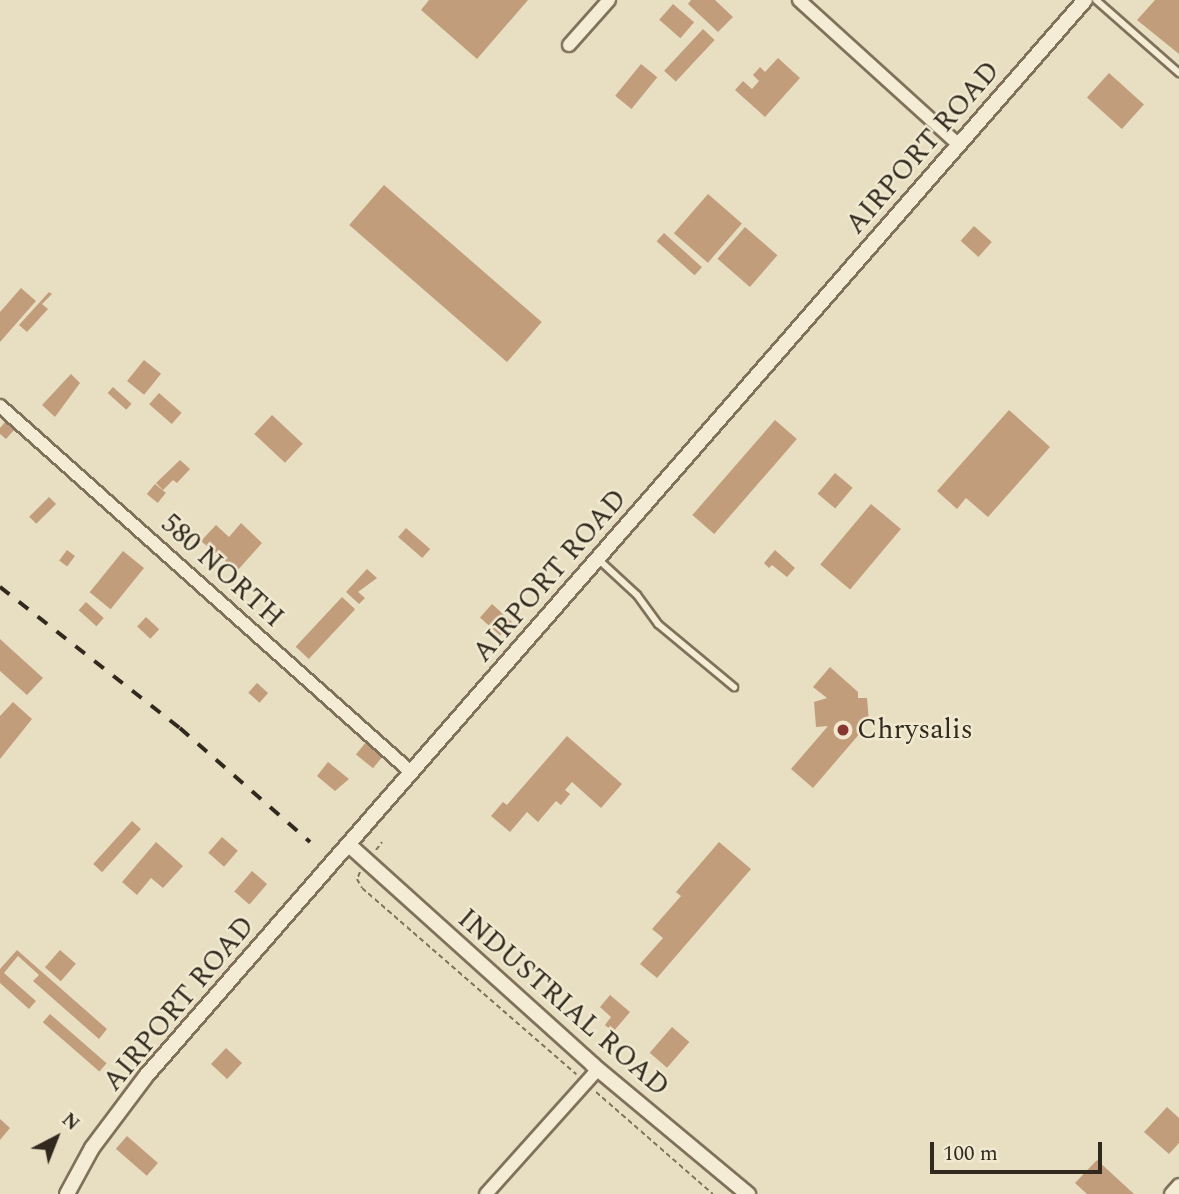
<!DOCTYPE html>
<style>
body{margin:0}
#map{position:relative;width:1179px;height:1194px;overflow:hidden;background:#e8dfc2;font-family:Spectral,serif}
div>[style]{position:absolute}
.building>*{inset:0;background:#c29d7c;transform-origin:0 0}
.path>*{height:2px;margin-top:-1px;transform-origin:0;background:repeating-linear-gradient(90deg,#80715b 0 5px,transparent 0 8.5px)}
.roads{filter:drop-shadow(2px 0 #80715b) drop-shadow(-2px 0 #80715b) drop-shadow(0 2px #80715b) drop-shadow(0 -2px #80715b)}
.service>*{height:6px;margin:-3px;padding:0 3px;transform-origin:3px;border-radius:3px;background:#f4ecd4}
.minor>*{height:12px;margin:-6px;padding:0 6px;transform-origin:6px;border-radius:6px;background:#f4ecd4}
.tertiary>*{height:14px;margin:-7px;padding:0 7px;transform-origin:7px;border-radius:7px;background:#f4ecd4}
.rail>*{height:3.5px;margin-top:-1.75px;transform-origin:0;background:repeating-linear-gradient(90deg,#31281e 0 12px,transparent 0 24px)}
.dots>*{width:19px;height:19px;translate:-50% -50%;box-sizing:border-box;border:4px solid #f0e9d0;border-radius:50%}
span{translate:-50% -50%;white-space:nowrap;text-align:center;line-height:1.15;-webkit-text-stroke:5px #f0e9d0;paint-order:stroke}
.street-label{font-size:28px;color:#31281e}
.poi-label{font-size:28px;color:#31281e}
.left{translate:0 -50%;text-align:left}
.north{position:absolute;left:21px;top:1103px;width:70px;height:70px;-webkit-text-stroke:5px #f0e9d0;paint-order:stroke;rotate:42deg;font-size:19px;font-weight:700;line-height:28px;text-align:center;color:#31281e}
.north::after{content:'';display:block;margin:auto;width:24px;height:32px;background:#31281e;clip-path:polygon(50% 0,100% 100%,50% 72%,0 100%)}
.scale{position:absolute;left:930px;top:1142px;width:172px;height:32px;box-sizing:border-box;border:4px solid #31281e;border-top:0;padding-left:9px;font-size:21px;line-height:24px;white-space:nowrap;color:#31281e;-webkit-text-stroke:5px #f0e9d0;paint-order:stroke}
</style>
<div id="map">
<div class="building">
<i style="clip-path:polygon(429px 0,528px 0,477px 59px,421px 10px)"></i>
<i style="clip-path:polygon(691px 0,715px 0,733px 17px,718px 32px,688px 4px)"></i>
<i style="clip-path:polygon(1155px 0,1179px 0,1179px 54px,1137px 20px)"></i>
<i style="left:673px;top:4px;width:28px;height:21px;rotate:41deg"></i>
<i style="left:703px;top:29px;width:16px;height:57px;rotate:43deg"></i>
<i style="clip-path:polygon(778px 58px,800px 78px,765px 117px,735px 90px,743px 81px,752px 89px,759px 81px,753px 75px,760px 67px,765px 72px)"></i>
<i style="left:641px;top:64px;width:21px;height:41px;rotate:39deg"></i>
<i style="left:1109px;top:73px;width:47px;height:33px;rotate:42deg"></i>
<i style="left:384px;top:185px;width:209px;height:53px;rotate:41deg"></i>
<i style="left:708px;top:194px;width:45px;height:52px;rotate:41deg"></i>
<i style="left:974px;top:226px;width:24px;height:20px;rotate:42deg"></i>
<i style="left:745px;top:227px;width:43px;height:42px;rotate:41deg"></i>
<i style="left:664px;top:233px;width:51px;height:11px;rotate:42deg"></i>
<i style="clip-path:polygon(21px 288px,36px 301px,0 342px,0 312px)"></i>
<i style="clip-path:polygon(49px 292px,52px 294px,42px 304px,48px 309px,27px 332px,19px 325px)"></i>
<i style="left:144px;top:360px;width:22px;height:27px;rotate:39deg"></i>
<i style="clip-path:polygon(71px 374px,80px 383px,55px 417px,42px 405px)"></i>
<i style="left:113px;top:387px;width:25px;height:8px;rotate:42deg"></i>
<i style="left:159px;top:393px;width:30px;height:15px;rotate:41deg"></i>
<i style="clip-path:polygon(1009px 410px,1050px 447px,988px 517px,966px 498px,957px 509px,937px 491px)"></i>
<i style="left:272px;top:415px;width:42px;height:26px;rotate:43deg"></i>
<i style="left:775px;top:420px;width:29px;height:126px;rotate:41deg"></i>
<i style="clip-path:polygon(6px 421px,15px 429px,6px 439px,0 434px,0 428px)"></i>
<i style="clip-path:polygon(180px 460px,190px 469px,177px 483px,173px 480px,163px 490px,156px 483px)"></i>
<i style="left:835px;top:473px;width:23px;height:27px;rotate:40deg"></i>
<i style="left:155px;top:484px;width:14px;height:13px;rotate:39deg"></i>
<i style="left:49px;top:497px;width:10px;height:28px;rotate:45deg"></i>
<i style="left:871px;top:504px;width:39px;height:79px;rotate:40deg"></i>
<i style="clip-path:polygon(241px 523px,262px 543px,237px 571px,201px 541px,216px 525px,229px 537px)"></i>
<i style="left:406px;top:528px;width:32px;height:12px;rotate:41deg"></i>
<i style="left:67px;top:550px;width:10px;height:13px;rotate:37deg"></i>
<i style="clip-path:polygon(775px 550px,795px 568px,787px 577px,772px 565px,769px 568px,764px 563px)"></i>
<i style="left:123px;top:551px;width:27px;height:53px;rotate:39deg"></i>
<i style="clip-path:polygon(367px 569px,377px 578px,358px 592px,365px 598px,359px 604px,346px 592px)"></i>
<i style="left:342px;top:597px;width:18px;height:68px;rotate:43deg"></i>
<i style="left:86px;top:602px;width:24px;height:11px;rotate:42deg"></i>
<i style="left:492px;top:604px;width:27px;height:18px;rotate:42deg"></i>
<i style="left:146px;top:617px;width:18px;height:13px;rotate:43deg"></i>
<i style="clip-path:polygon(0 639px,43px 678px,27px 695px,0 671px)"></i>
<i style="clip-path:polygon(830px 667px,858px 692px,858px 698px,867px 698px,869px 722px,860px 723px,861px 732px,813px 788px,791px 769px,828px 726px,816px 727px,814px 702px,827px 698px,813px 687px)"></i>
<i style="left:257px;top:683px;width:15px;height:13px;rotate:42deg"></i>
<i style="clip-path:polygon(13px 702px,32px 719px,0 759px,0 716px)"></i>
<i style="clip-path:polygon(567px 736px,622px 784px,601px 808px,572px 782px,565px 790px,570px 794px,561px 805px,556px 801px,538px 822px,527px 812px,510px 832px,491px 816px,503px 802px,507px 805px)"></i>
<i style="left:366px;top:742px;width:22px;height:16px;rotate:39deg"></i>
<i style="clip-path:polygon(328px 762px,349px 779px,335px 791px,317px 776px)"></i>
<i style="left:132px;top:821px;width:12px;height:58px;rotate:42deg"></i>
<i style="left:222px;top:837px;width:21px;height:21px;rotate:41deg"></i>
<i style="clip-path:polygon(156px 842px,183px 866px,163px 888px,151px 878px,137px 895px,122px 882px)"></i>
<i style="clip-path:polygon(719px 842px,751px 869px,657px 978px,640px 964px,663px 938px,652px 929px,681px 896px,676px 892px)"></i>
<i style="left:252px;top:871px;width:20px;height:27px;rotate:41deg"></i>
<i style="clip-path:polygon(17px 950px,107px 1029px,99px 1039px,33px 981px,39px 975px,18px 956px,4px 973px,36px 1001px,29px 1009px,0 983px,0 969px)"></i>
<i style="left:60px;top:950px;width:21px;height:23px;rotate:41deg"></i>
<i style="clip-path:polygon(610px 995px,630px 1012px,613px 1032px,605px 1025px,611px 1017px,600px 1007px)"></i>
<i style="left:50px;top:1014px;width:75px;height:11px;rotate:41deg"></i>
<i style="left:672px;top:1027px;width:23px;height:34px;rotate:41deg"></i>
<i style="left:226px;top:1048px;width:22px;height:22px;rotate:43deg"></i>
<i style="clip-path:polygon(1167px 1107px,1179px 1118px,1179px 1143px,1169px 1154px,1144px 1132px)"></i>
<i style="clip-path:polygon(0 1119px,10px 1128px,0 1140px)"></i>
<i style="left:127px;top:1136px;width:41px;height:17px;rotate:41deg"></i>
<i style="clip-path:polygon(1097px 1160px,1134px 1194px,1087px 1194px,1075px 1183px)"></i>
</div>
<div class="path">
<i style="left:376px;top:850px;width:10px;rotate:-53deg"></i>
<i style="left:360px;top:872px;width:8px;rotate:113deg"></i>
<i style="left:357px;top:879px;width:10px;rotate:61deg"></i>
<i style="left:362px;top:888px;width:284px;rotate:41deg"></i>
<i style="left:596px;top:1092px;width:155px;rotate:41.1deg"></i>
</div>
<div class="roads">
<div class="service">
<i style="left:1096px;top:0;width:111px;rotate:41.3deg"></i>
<i style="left:598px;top:559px;width:53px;rotate:42.7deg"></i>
<i style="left:637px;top:595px;width:36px;rotate:54deg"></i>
<i style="left:658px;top:624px;width:99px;rotate:39.7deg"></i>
</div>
<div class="minor">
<i style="left:799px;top:0;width:216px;rotate:42.2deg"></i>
<i style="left:569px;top:45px;width:60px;rotate:-48.4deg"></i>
<i style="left:0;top:406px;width:550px;rotate:41.69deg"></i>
<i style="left:486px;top:1194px;width:168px;rotate:-48.1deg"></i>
<i style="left:1171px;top:1194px;width:12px;rotate:-48deg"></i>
</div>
<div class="tertiary">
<i style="left:349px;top:845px;width:329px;rotate:42deg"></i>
<i style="left:593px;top:1065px;width:202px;rotate:39.8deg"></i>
<i style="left:67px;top:1194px;width:52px;rotate:-61.5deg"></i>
<i style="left:92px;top:1148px;width:90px;rotate:-53.1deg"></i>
<i style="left:146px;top:1076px;width:1428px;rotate:-48.89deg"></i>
</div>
</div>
<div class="rail">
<i style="left:0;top:587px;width:229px;rotate:38.1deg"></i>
<i style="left:180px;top:728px;width:173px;rotate:41.2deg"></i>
</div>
<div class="dots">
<i style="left:843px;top:730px;background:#883632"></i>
</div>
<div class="street-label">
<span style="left:923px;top:148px;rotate:-49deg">AIRPORT ROAD</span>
<span style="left:222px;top:571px;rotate:42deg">580 NORTH</span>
<span style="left:550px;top:576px;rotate:-49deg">AIRPORT ROAD</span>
<span style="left:563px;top:1003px;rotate:41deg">INDUSTRIAL ROAD</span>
<span style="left:179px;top:1004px;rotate:-50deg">AIRPORT ROAD</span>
</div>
<div class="poi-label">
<span class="left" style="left:857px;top:730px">Chrysalis</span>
</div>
<div class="north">N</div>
<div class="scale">100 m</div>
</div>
